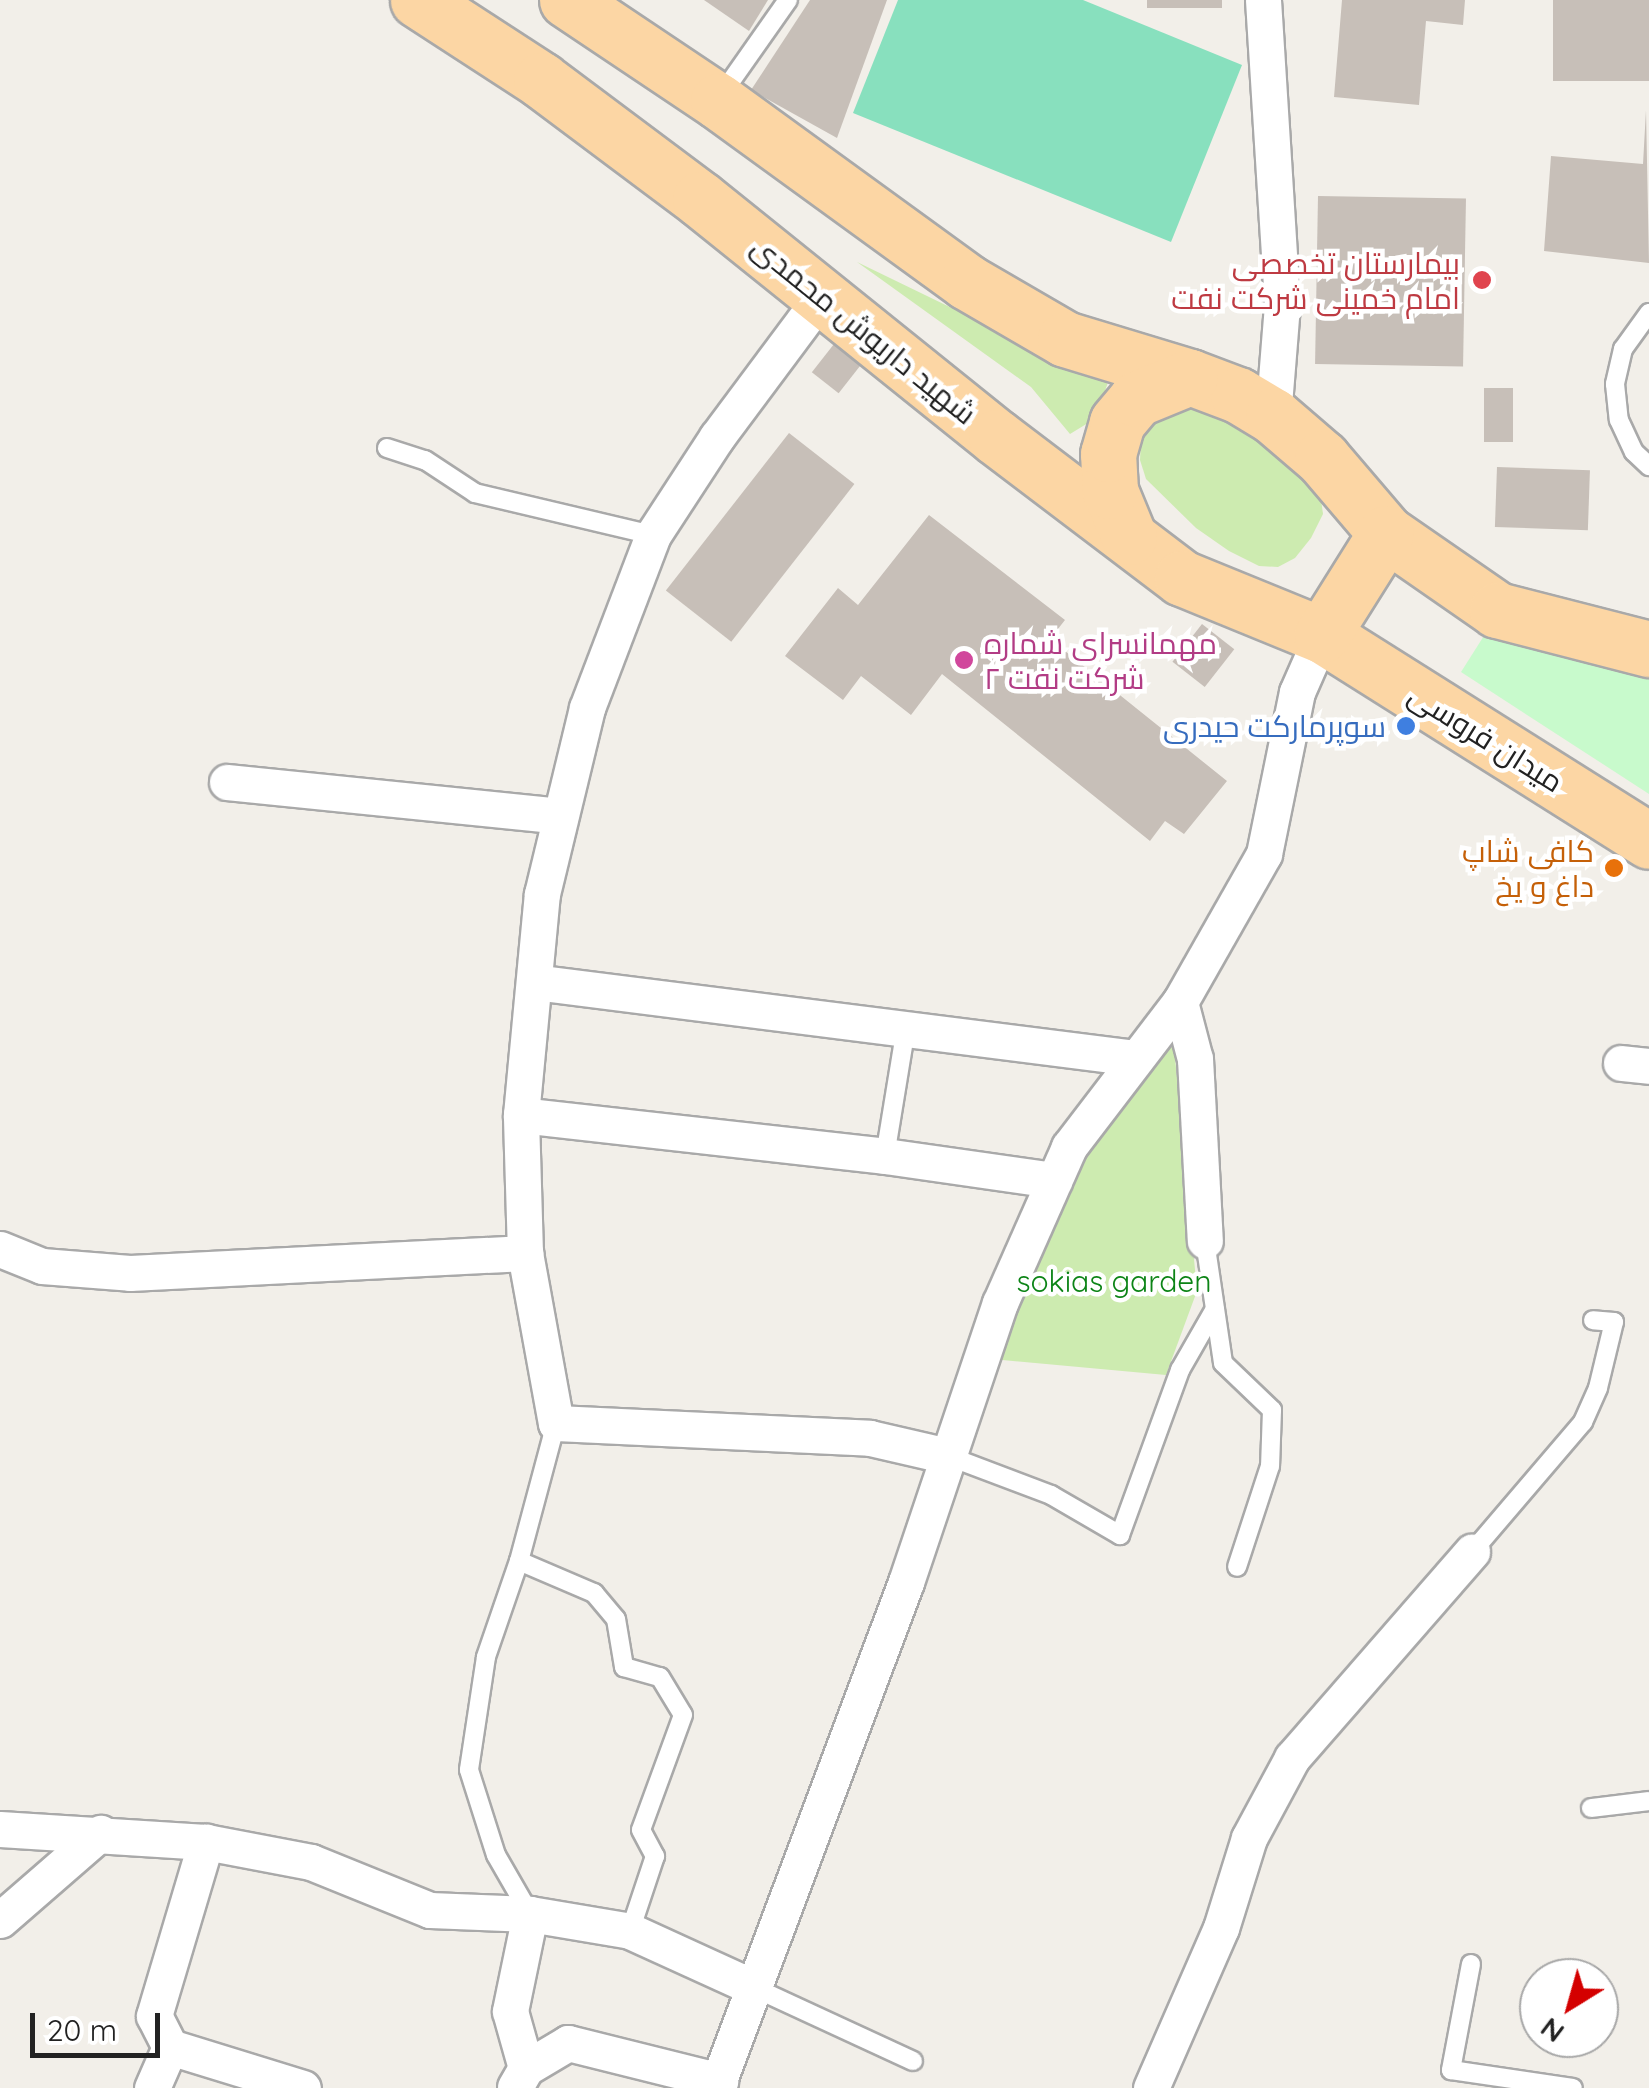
<!DOCTYPE html>
<meta charset="utf-8">
<style>
body{margin:0}
#map{position:relative;width:1649px;height:2088px;overflow:hidden;background:#f2efe9;font-family:Quicksand,Cairo,sans-serif}
div>[style]{position:absolute}
.grass>*{inset:0;background:#cdebb0}
.park>*{inset:0;background:#c8facc}
.pitch>*{inset:0;background:#88e0be}
.building>*{inset:0;background:#c7bfb8;transform-origin:0 0}
.roads{filter:drop-shadow(2px 0 #a9a9a9) drop-shadow(-2px 0 #a9a9a9) drop-shadow(0 2px #a9a9a9) drop-shadow(0 -2px #a9a9a9)}
.lane>*{height:18px;margin:-9px;padding:0 9px;transform-origin:9px;border-radius:9px;background:#fff}
.street>*{height:35px;margin:-17.5px;padding:0 17.5px;transform-origin:17.5px;border-radius:17.5px;background:#fff}
.primary>*{height:55px;margin:-27.5px;padding:0 27.5px;transform-origin:27.5px;border-radius:27.5px;background:#fcd6a4}
.dots>*{width:28px;height:28px;translate:-50% -50%;box-sizing:border-box;border:5px solid #fff;border-radius:50%}
span{translate:-50% -50%;white-space:nowrap;text-align:center;line-height:1.15;-webkit-text-stroke:9px #fff;paint-order:stroke}
.health-label{font-size:30px;color:#be3a42}
.right{translate:-100% -50%;text-align:right}
.street-label{font-size:30px;color:#222}
.hotel-label{font-size:30px;color:#b23c85}
.left{translate:0 -50%;text-align:left}
.shop-label{font-size:30px;color:#366cbe}
.food-label{font-size:30px;color:#c56008}
.park-label{font-size:30px;color:#0c8416}
.north{position:absolute;left:1519px;top:1958px;width:100px;height:100px;box-sizing:border-box;background:#fff;border:2px solid #a7a7a7;border-radius:50%;rotate:217deg;font-size:28px;font-weight:700;line-height:40px;text-align:center;color:#222}
.north::after{content:'';display:block;margin:auto;width:35px;height:45px;background:#d40000;clip-path:polygon(50% 0,100% 100%,50% 72%,0 100%)}
.scale{position:absolute;left:30px;top:2013px;width:130px;height:45px;box-sizing:border-box;border:5px solid #222;border-top:0;padding-left:12px;font-size:30px;line-height:35px;white-space:nowrap;color:#222;-webkit-text-stroke:8px #fff;paint-order:stroke}
</style>
<div id="map">
<div class="grass">
<i style="clip-path:polygon(857px 262px,993px 328px,1112px 371px,1100px 405px,1088px 423px,1070px 434px,1031px 387px)"></i>
<i style="clip-path:polygon(1203px 401px,1256px 432px,1320px 492px,1323px 514px,1311px 538px,1295px 558px,1278px 567px,1259px 566px,1229px 551px,1196px 528px,1146px 479px,1140px 460px,1141px 439px,1157px 415px)"></i>
<i style="clip-path:polygon(1173px 1036px,1197px 1291px,1166px 1375px,992px 1359px,1080px 1156px)"></i>
</div>
<div class="park">
<i style="clip-path:polygon(1487px 631px,1649px 675px,1649px 794px,1461px 672px)"></i>
</div>
<div class="pitch">
<i style="clip-path:polygon(898px 0,1083px 0,1242px 65px,1171px 242px,853px 113px)"></i>
</div>
<div class="building">
<i style="clip-path:polygon(704px 0,768px 0,749px 31px)"></i>
<i style="clip-path:polygon(810px 0,887px 0,837px 138px,751px 90px)"></i>
<i style="left:1147px;top:0;width:75px;height:8px"></i>
<i style="clip-path:polygon(1342px 0,1465px 0,1463px 25px,1426px 21px,1419px 105px,1334px 97px)"></i>
<i style="left:1553px;top:0;width:96px;height:81px"></i>
<i style="clip-path:polygon(1646px 110px,1649px 263px,1544px 251px,1551px 156px,1643px 164px)"></i>
<i style="left:1318px;top:196px;width:148px;height:168px;rotate:1deg"></i>
<i style="left:834px;top:344px;width:34px;height:36px;rotate:38deg"></i>
<i style="left:1484px;top:388px;width:29px;height:54px"></i>
<i style="left:789px;top:433px;width:83px;height:200px;rotate:38deg"></i>
<i style="left:1497px;top:467px;width:93px;height:60px;rotate:2deg"></i>
<i style="clip-path:polygon(929px 515px,1065px 620px,1050px 639px,1227px 781px,1184px 834px,1165px 821px,1150px 841px,942px 674px,911px 715px,861px 676px,843px 700px,785px 656px,838px 588px,858px 605px)"></i>
<i style="left:1202px;top:624px;width:41px;height:48px;rotate:38deg"></i>
</div>
<div class="roads">
<div class="lane">
<i style="left:719px;top:98px;width:120px;rotate:-54.9deg"></i>
<i style="left:1649px;top:313px;width:44px;rotate:125.8deg"></i>
<i style="left:1623px;top:349px;width:36px;rotate:103deg"></i>
<i style="left:1615px;top:384px;width:36px;rotate:84deg"></i>
<i style="left:1619px;top:420px;width:35px;rotate:65deg"></i>
<i style="left:1634px;top:452px;width:21px;rotate:43deg"></i>
<i style="left:387px;top:448px;width:40px;rotate:18deg"></i>
<i style="left:425px;top:460px;width:60px;rotate:33.4deg"></i>
<i style="left:475px;top:493px;width:183px;rotate:13.3deg"></i>
<i style="left:885px;top:1156px;width:130px;rotate:-80.7deg"></i>
<i style="left:1205px;top:1241px;width:123px;rotate:81.6deg"></i>
<i style="left:1223px;top:1363px;width:68px;rotate:43.8deg"></i>
<i style="left:1272px;top:1410px;width:56px;rotate:92deg"></i>
<i style="left:1270px;top:1466px;width:106px;rotate:108.1deg"></i>
<i style="left:556px;top:1423px;width:143px;rotate:105deg"></i>
<i style="left:519px;top:1561px;width:82px;rotate:23.1deg"></i>
<i style="left:594px;top:1593px;width:34px;rotate:50deg"></i>
<i style="left:616px;top:1619px;width:49px;rotate:80.5deg"></i>
<i style="left:624px;top:1667px;width:37px;rotate:16deg"></i>
<i style="left:660px;top:1677px;width:44px;rotate:58.8deg"></i>
<i style="left:683px;top:1715px;width:122px;rotate:110.1deg"></i>
<i style="left:641px;top:1830px;width:30px;rotate:62deg"></i>
<i style="left:655px;top:1856px;width:79px;rotate:108.4deg"></i>
<i style="left:948px;top:1456px;width:110px;rotate:20.7deg"></i>
<i style="left:1051px;top:1495px;width:80px;rotate:30.1deg"></i>
<i style="left:1120px;top:1535px;width:176px;rotate:-70deg"></i>
<i style="left:1180px;top:1370px;width:70px;rotate:-60.2deg"></i>
<i style="left:1472px;top:1552px;width:171px;rotate:-49.5deg"></i>
<i style="left:1583px;top:1422px;width:37px;rotate:-66deg"></i>
<i style="left:1598px;top:1388px;width:68px;rotate:-76.4deg"></i>
<i style="left:1614px;top:1322px;width:21px;rotate:-175deg"></i>
<i style="left:519px;top:1561px;width:102px;rotate:109deg"></i>
<i style="left:486px;top:1657px;width:114px;rotate:98.6deg"></i>
<i style="left:469px;top:1770px;width:89px;rotate:72.4deg"></i>
<i style="left:496px;top:1855px;width:68px;rotate:60deg"></i>
<i style="left:1591px;top:1808px;width:58px;rotate:-6.9deg"></i>
<i style="left:1471px;top:1964px;width:108px;rotate:100.7deg"></i>
<i style="left:1451px;top:2070px;width:123px;rotate:8.4deg"></i>
<i style="left:755px;top:1988px;width:174px;rotate:24.8deg"></i>
</div>
<div class="street">
<i style="left:1263px;top:0;width:306px;rotate:86.4deg"></i>
<i style="left:1282px;top:305px;width:111px;rotate:94.6deg"></i>
<i style="left:227px;top:782px;width:335px;rotate:5.8deg"></i>
<i style="left:534px;top:982px;width:607px;rotate:7.2deg"></i>
<i style="left:1180px;top:1002px;width:59px;rotate:75.3deg"></i>
<i style="left:1195px;top:1059px;width:182px;rotate:86.9deg"></i>
<i style="left:1621px;top:1063px;width:28px;rotate:6deg"></i>
<i style="left:521px;top:1115px;width:366px;rotate:6.4deg"></i>
<i style="left:885px;top:1156px;width:171px;rotate:8.1deg"></i>
<i style="left:0;top:1249px;width:45px;rotate:22deg"></i>
<i style="left:42px;top:1266px;width:88px;rotate:4.5deg"></i>
<i style="left:130px;top:1273px;width:396px;rotate:-2.9deg"></i>
<i style="left:525px;top:1253px;width:173px;rotate:79.7deg"></i>
<i style="left:556px;top:1423px;width:314px;rotate:2.7deg"></i>
<i style="left:870px;top:1438px;width:80px;rotate:13deg"></i>
<i style="left:525px;top:1253px;width:138px;rotate:-91.7deg"></i>
<i style="left:521px;top:1115px;width:222px;rotate:-84.6deg"></i>
<i style="left:542px;top:894px;width:191px;rotate:-76.4deg"></i>
<i style="left:587px;top:708px;width:185px;rotate:-69.1deg"></i>
<i style="left:653px;top:535px;width:117px;rotate:-56.9deg"></i>
<i style="left:717px;top:437px;width:177px;rotate:-53.3deg"></i>
<i style="left:0;top:1829px;width:206px;rotate:3.6deg"></i>
<i style="left:206px;top:1842px;width:107px;rotate:10.8deg"></i>
<i style="left:311px;top:1862px;width:128px;rotate:22deg"></i>
<i style="left:430px;top:1910px;width:100px;rotate:2.3deg"></i>
<i style="left:530px;top:1914px;width:101px;rotate:9.6deg"></i>
<i style="left:630px;top:1931px;width:137px;rotate:24.5deg"></i>
<i style="left:0;top:1920px;width:133px;rotate:-41deg"></i>
<i style="left:170px;top:2047px;width:139px;rotate:17.1deg"></i>
<i style="left:526px;top:2068px;width:49px;rotate:-30.8deg"></i>
<i style="left:568px;top:2043px;width:157px;rotate:14deg"></i>
<i style="left:515px;top:2087px;width:22px;rotate:-60deg"></i>
<i style="left:526px;top:2068px;width:59px;rotate:-105.7deg"></i>
<i style="left:510px;top:2011px;width:99px;rotate:-78.3deg"></i>
<i style="left:152px;top:2088px;width:45px;rotate:-66.3deg"></i>
<i style="left:170px;top:2047px;width:35px;rotate:-117deg"></i>
<i style="left:154px;top:2016px;width:182px;rotate:-73.4deg"></i>
<i style="left:716px;top:2088px;width:540px;rotate:-69.42deg"></i>
<i style="left:906px;top:1582px;width:294px;rotate:-71.4deg"></i>
<i style="left:1000px;top:1303px;width:171px;rotate:-66.1deg"></i>
<i style="left:1069px;top:1147px;width:183px;rotate:-52.6deg"></i>
<i style="left:1180px;top:1002px;width:170px;rotate:-60.4deg"></i>
<i style="left:1264px;top:854px;width:165px;rotate:-78.5deg"></i>
<i style="left:1297px;top:692px;width:62px;rotate:-66.3deg"></i>
<i style="left:1151px;top:2088px;width:175px;rotate:-66.4deg"></i>
<i style="left:1221px;top:1928px;width:94px;rotate:-72.7deg"></i>
<i style="left:1249px;top:1838px;width:91px;rotate:-61.7deg"></i>
<i style="left:1292px;top:1758px;width:274px;rotate:-48.9deg"></i>
</div>
<div class="primary">
<i style="left:418px;top:0;width:147px;rotate:33deg"></i>
<i style="left:541px;top:80px;width:199px;rotate:36.8deg"></i>
<i style="left:700px;top:199px;width:380px;rotate:38.8deg"></i>
<i style="left:996px;top:437px;width:233px;rotate:37.2deg"></i>
<i style="left:1182px;top:578px;width:151px;rotate:22.2deg"></i>
<i style="left:1322px;top:635px;width:386px;rotate:32.2deg"></i>
<i style="left:567px;top:0;width:182px;rotate:33.8deg"></i>
<i style="left:718px;top:101px;width:308px;rotate:36deg"></i>
<i style="left:967px;top:282px;width:113px;rotate:30.2deg"></i>
<i style="left:1065px;top:339px;width:131px;rotate:16.9deg"></i>
<i style="left:1190px;top:377px;width:51px;rotate:20.6deg"></i>
<i style="left:1238px;top:395px;width:41px;rotate:31deg"></i>
<i style="left:1273px;top:416px;width:65px;rotate:40.6deg"></i>
<i style="left:1322px;top:458px;width:99px;rotate:49.5deg"></i>
<i style="left:1386px;top:533px;width:135px;rotate:34.7deg"></i>
<i style="left:1497px;top:610px;width:157px;rotate:14.4deg"></i>
<i style="left:1129px;top:537px;width:50px;rotate:-112.4deg"></i>
<i style="left:1110px;top:491px;width:37px;rotate:-93deg"></i>
<i style="left:1108px;top:454px;width:33px;rotate:-74deg"></i>
<i style="left:1117px;top:422px;width:30px;rotate:-50deg"></i>
<i style="left:1136px;top:399px;width:58px;rotate:-22.2deg"></i>
<i style="left:1322px;top:635px;width:120px;rotate:-57.9deg"></i>
</div>
</div>
<div class="dots">
<i style="left:1482px;top:280px;background:#e0444e"></i>
<i style="left:964px;top:660px;background:#d1479c"></i>
<i style="left:1406px;top:726px;background:#3f7fe0"></i>
<i style="left:1614px;top:868px;background:#e8710a"></i>
</div>
<div class="health-label">
<span class="right" style="left:1460px;top:280px">بیمارستان تخصصی<br>امام خمینی شرکت نفت</span>
</div>
<div class="street-label">
<span style="left:864px;top:330px;rotate:39deg">شهید داریوش محمدی</span>
<span style="left:1486px;top:738px;rotate:32deg">میدان فروسی</span>
</div>
<div class="hotel-label">
<span class="left" style="left:984px;top:660px">مهمانسرای شماره<br>۲ شرکت نفت</span>
</div>
<div class="shop-label">
<span class="right" style="left:1386px;top:726px">سوپرمارکت حیدری</span>
</div>
<div class="food-label">
<span class="right" style="left:1594px;top:868px">کافی شاپ<br>داغ و یخ</span>
</div>
<div class="park-label">
<span style="left:1114px;top:1281px">sokias garden</span>
</div>
<div class="north">N</div>
<div class="scale">20 m</div>
</div>
